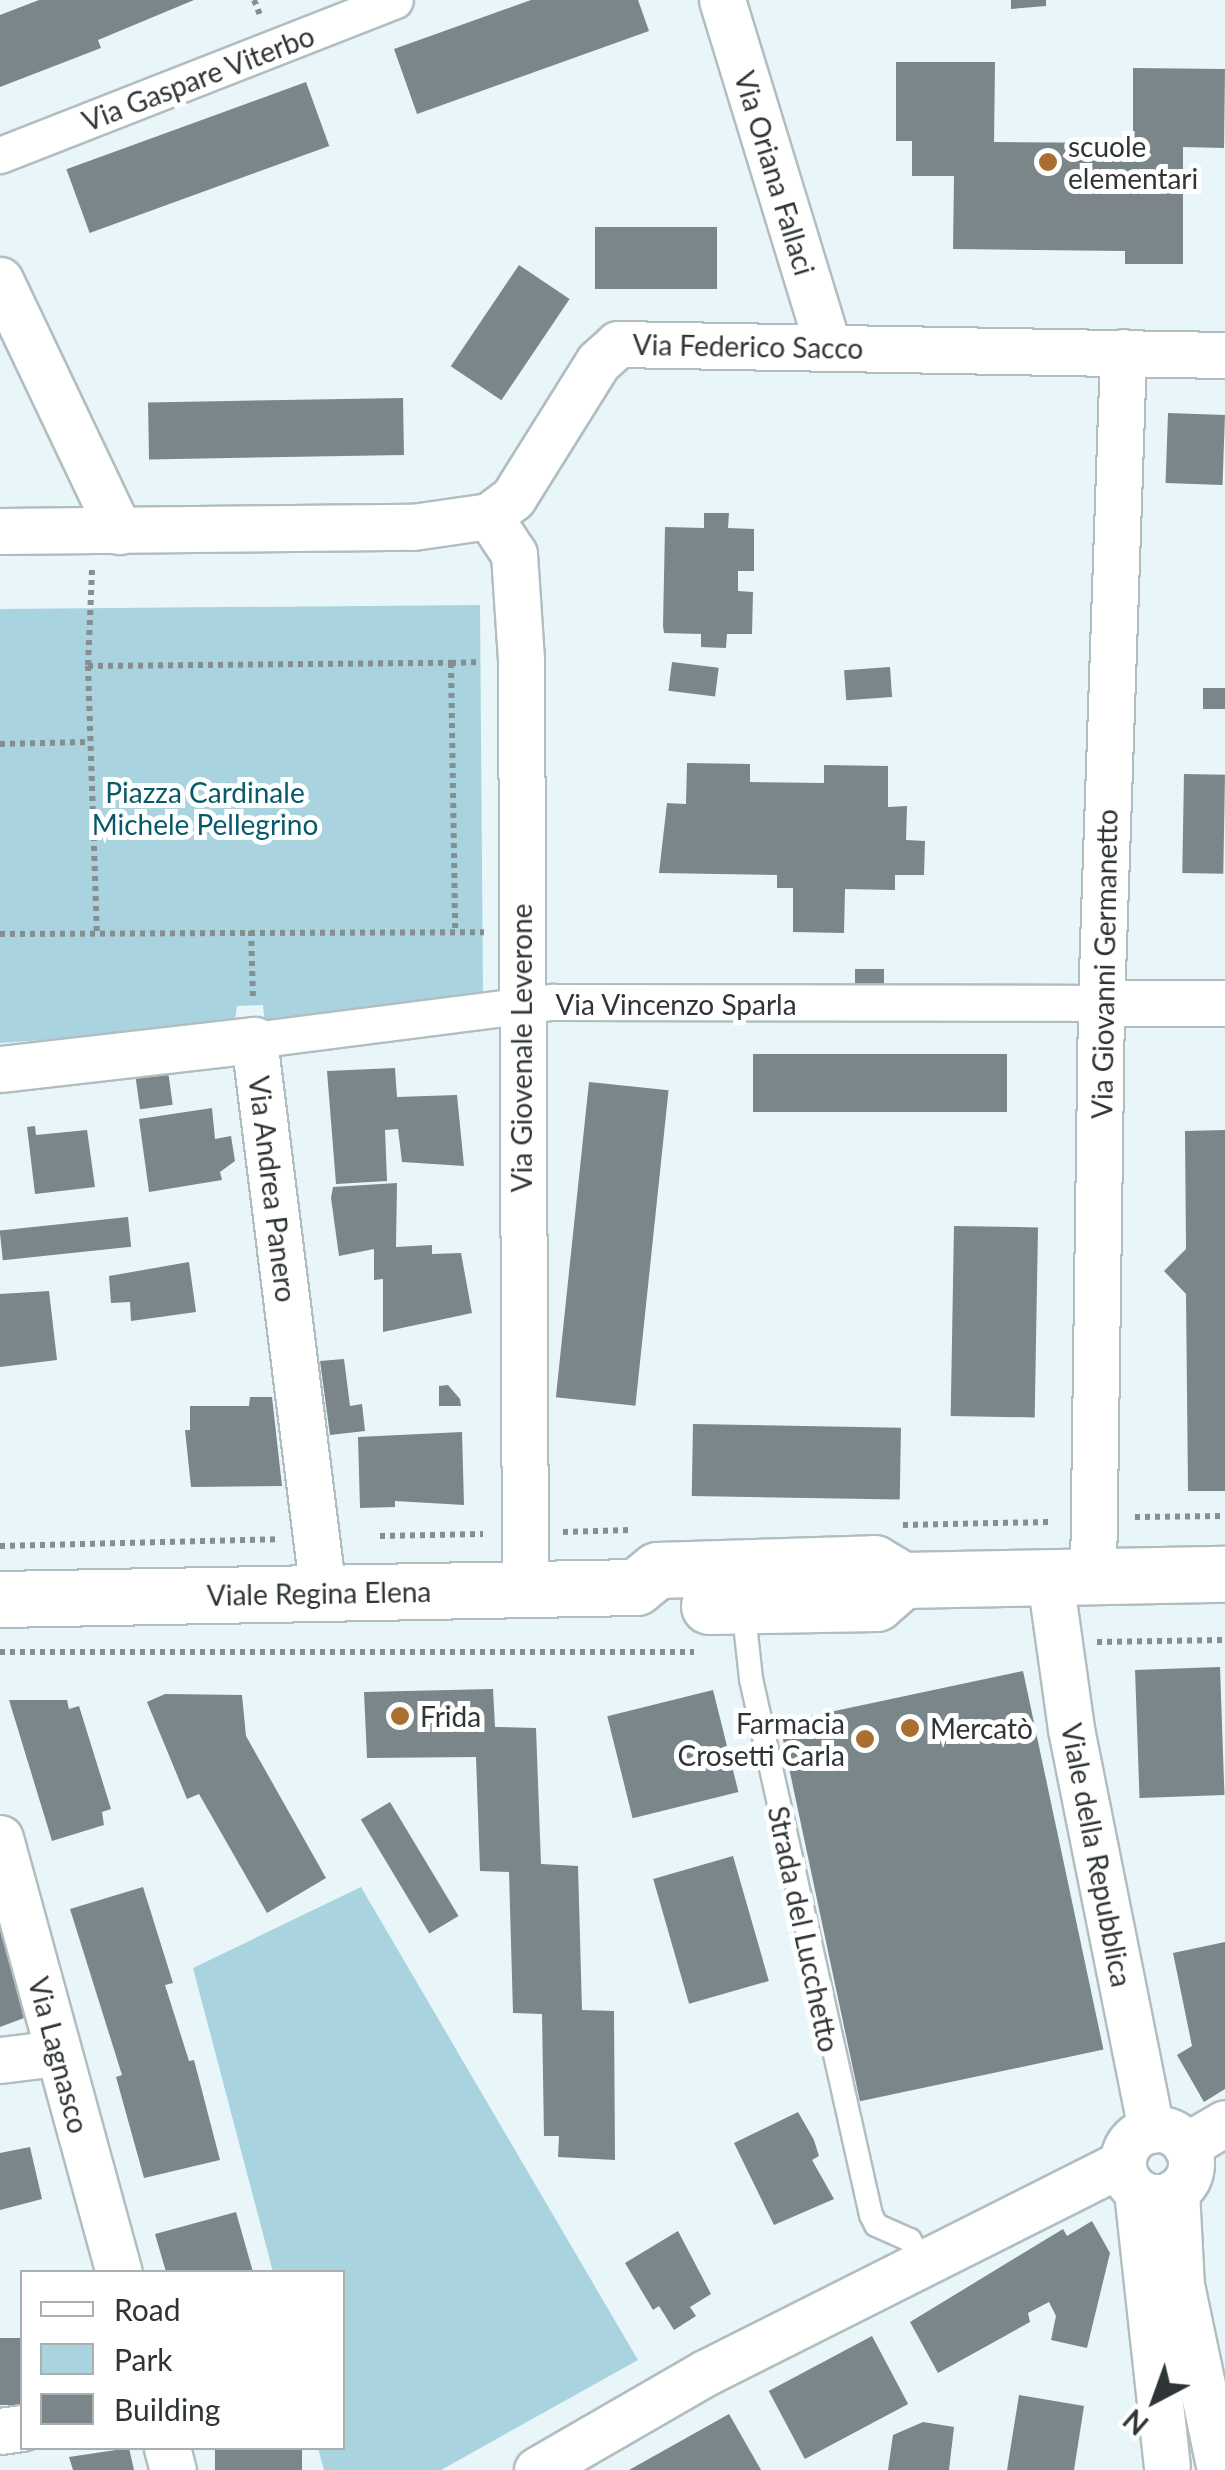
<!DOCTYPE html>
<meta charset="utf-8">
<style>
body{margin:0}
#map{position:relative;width:1225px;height:2470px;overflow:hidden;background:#e8f6f9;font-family:Lato,sans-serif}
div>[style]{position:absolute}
.green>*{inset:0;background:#a9d3de}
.building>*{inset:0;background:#7a8689;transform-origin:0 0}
.path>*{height:6px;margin-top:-3px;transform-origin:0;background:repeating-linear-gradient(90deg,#858f91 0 5px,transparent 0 10px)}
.roads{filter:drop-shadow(2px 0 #b1bec1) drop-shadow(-2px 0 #b1bec1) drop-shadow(0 2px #b1bec1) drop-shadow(0 -2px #b1bec1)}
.service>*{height:22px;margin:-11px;padding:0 11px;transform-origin:11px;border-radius:11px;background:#fff}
.pedestrian>*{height:35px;margin:-17.5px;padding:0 17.5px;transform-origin:17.5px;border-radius:17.5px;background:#fff}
.minor>*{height:45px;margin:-22.5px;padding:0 22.5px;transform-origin:22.5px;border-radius:22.5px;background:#fff}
.minor>.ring{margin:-22.5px;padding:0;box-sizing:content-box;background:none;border:45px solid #fff;border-radius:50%}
.secondary>*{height:55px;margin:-27.5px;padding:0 27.5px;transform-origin:27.5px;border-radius:27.5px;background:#fff}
.dots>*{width:28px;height:28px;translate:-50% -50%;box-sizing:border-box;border:5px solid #fff;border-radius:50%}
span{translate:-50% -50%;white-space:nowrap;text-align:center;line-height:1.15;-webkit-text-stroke:10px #fff;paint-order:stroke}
.street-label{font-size:28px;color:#2f3436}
.poi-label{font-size:28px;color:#2f3436}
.left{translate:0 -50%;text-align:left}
.right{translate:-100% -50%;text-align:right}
.park-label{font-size:28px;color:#075a69}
.legend{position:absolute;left:20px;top:2270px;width:325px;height:180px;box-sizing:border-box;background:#fff;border:2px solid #acaeaf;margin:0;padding:12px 18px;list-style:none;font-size:30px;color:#2f3436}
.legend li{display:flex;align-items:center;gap:20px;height:50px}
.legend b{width:50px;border:2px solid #acaeaf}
.north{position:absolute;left:1105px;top:2350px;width:100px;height:100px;-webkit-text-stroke:8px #fff;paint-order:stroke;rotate:221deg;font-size:28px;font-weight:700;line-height:40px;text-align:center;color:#2f3436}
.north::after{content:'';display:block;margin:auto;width:35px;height:45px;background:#2f3436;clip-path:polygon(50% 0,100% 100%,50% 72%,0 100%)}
</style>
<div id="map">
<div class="green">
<i style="clip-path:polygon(480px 605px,483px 996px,265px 1025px,263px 1005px,237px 1006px,234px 1027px,0 1043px,0 609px)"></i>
<i style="clip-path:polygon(361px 1887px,638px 2360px,441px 2470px,324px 2470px,318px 2448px,342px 2448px,342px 2272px,273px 2272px,193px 1968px)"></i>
</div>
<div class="building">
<i style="clip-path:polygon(39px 0,194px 0,98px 40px,101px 48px,0 87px,0 15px)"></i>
<i style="clip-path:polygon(531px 0,638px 0,649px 31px,417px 114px,394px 49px)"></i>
<i style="clip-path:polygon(1011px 0,1046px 0,1046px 6px,1011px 9px)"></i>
<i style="clip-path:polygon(896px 62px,995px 62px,994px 142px,1133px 143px,1133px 68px,1225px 69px,1224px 148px,1183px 147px,1183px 264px,1125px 264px,1125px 251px,953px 249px,954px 176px,912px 176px,912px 141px,896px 141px)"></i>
<i style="left:306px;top:82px;width:68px;height:255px;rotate:70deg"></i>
<i style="left:595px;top:227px;width:122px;height:62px"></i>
<i style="left:519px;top:265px;width:61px;height:122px;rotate:34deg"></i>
<i style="left:403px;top:398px;width:57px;height:255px;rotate:89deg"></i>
<i style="left:1168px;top:413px;width:57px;height:70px;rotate:2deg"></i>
<i style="clip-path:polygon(704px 513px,729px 513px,728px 528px,754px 529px,754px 571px,738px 571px,738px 591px,753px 592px,752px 634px,727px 634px,726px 648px,701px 647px,701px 634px,664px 633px,663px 626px,665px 527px,704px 528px)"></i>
<i style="left:672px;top:662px;width:47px;height:29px;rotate:7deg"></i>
<i style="left:890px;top:667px;width:30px;height:46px;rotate:86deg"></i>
<i style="left:1225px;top:688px;width:21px;height:22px;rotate:90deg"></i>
<i style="clip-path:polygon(687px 763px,750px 764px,750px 782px,824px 783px,824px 765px,888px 766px,888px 807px,907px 806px,906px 840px,925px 841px,924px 875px,895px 875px,895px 890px,845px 889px,844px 933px,793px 932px,793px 888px,777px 888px,777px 875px,659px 873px,667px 803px,686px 804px)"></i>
<i style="left:1184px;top:774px;width:41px;height:99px;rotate:1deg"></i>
<i style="left:855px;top:969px;width:29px;height:20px"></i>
<i style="left:753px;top:1054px;width:254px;height:58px"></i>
<i style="clip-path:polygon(395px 1068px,397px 1097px,457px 1095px,464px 1166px,402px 1162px,398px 1129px,385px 1130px,387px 1181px,336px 1184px,327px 1071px)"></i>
<i style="left:168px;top:1071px;width:34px;height:33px;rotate:82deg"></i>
<i style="left:589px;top:1082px;width:80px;height:317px;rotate:6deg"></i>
<i style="clip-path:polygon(212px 1108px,215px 1139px,231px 1136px,235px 1161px,220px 1172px,222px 1180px,149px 1192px,139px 1119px)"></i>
<i style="clip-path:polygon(35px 1126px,36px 1135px,87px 1130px,95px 1187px,35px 1194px,27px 1127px)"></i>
<i style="clip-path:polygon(1225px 1130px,1225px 1491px,1188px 1491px,1186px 1294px,1164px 1271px,1186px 1249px,1185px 1131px)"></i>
<i style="clip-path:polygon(397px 1183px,396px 1247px,432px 1245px,432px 1254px,461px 1253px,472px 1313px,383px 1332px,383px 1279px,374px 1280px,374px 1249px,339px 1256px,331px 1198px,333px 1187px)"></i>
<i style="left:128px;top:1217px;width:30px;height:129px;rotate:84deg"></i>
<i style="left:954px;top:1226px;width:84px;height:190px;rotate:1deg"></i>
<i style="clip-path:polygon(189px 1262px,196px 1312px,131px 1321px,130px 1302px,111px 1303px,109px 1276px)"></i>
<i style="clip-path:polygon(49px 1291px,57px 1360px,0 1367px,0 1294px)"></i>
<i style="clip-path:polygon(344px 1359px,350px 1406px,362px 1404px,365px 1431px,330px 1435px,320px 1361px)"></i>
<i style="clip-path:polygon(448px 1385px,460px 1399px,461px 1406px,439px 1406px,439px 1386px)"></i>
<i style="clip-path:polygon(250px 1397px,272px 1397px,282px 1486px,191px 1487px,185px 1430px,190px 1430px,190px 1406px,249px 1406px)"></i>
<i style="left:693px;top:1424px;width:208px;height:72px;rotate:1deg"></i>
<i style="clip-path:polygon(462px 1432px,464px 1505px,395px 1501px,395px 1507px,360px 1508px,358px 1437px)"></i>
<i style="left:1220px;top:1667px;width:128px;height:85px;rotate:88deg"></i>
<i style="left:1023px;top:1671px;width:387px;height:249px;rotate:78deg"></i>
<i style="clip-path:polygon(493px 1689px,495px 1727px,536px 1728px,541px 1864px,578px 1866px,582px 2010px,614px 2011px,615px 2160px,558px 2157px,559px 2136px,544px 2136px,542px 2014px,513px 2013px,509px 1872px,480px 1871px,476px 1757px,367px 1758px,364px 1692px)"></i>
<i style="left:713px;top:1690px;width:105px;height:109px;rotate:76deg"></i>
<i style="clip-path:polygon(165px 1694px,242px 1695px,246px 1736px,326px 1878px,267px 1913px,199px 1794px,187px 1799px,147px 1702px)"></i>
<i style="clip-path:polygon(9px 1700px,67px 1700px,69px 1709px,79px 1706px,111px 1809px,102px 1812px,104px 1825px,52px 1841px)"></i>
<i style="left:390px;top:1802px;width:133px;height:34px;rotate:59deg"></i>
<i style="left:733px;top:1856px;width:130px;height:83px;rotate:74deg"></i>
<i style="clip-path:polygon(143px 1887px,173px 1983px,165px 1985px,189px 2061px,194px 2060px,220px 2160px,144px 2178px,116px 2077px,122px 2075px,70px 1909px)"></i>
<i style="clip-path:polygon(0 1926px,24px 2018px,0 2027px)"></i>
<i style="clip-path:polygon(1225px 1942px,1225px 2089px,1204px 2102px,1177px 2055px,1192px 2046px,1173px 1953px)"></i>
<i style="clip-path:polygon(798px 2112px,814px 2140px,819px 2156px,812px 2160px,834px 2199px,774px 2225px,734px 2143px)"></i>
<i style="clip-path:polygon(30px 2147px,42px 2199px,0 2210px,0 2153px)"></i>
<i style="clip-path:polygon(236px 2212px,253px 2272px,166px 2272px,155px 2234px)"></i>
<i style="clip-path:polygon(1092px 2221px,1110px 2253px,1087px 2348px,1051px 2340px,1056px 2316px,1049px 2302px,1028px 2313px,1030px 2322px,938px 2373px,910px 2322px,1063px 2229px,1067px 2236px)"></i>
<i style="clip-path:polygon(678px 2231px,711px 2294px,690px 2307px,696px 2316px,674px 2330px,659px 2306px,653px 2310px,625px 2263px)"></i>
<i style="left:872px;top:2336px;width:77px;height:117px;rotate:62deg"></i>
<i style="left:22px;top:2338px;width:67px;height:22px;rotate:90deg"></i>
<i style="clip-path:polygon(1019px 2395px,1084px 2406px,1074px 2470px,1007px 2470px)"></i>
<i style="clip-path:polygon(729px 2414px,761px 2470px,629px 2470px)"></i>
<i style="clip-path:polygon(923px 2422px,954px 2427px,949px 2470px,888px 2470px,893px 2435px)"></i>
<i style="clip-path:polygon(129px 2448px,134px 2470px,73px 2470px,69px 2457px)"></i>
<i style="left:215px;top:2448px;width:87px;height:23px"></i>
</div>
<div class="path">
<i style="left:254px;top:0;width:16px;rotate:68deg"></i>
<i style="left:92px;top:570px;width:96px;rotate:92.4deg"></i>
<i style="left:88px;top:666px;width:268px;rotate:88.1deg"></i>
<i style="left:451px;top:663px;width:29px;rotate:-2deg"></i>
<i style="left:88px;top:666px;width:363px;rotate:-0.5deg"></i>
<i style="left:451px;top:663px;width:269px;rotate:89.1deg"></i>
<i style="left:0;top:744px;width:89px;rotate:-1.3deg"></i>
<i style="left:251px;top:931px;width:69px;rotate:88.3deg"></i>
<i style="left:0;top:934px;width:484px;rotate:-0.2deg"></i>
<i style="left:1135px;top:1517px;width:90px;rotate:-0.6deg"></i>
<i style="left:903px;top:1525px;width:146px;rotate:-1.2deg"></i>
<i style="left:563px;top:1532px;width:68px;rotate:-1.7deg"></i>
<i style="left:380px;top:1536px;width:103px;rotate:-1.1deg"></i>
<i style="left:0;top:1546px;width:279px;rotate:-1.4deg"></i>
<i style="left:1097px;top:1642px;width:128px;rotate:-0.9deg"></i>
<i style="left:0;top:1652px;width:694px"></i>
</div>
<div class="roads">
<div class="service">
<i style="left:743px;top:1606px;width:73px;rotate:83.7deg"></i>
<i style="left:751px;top:1679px;width:549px;rotate:77.38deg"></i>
<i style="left:871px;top:2215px;width:11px;rotate:63deg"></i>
<i style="left:876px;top:2225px;width:37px;rotate:24deg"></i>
<i style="left:910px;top:2240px;width:25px;rotate:64deg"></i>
</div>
<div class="pedestrian">
<i style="left:0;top:155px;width:424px;rotate:-21.4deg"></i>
<i style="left:254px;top:1040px;width:300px;rotate:-7.3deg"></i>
<i style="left:552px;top:1002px;width:549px;rotate:0.1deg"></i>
</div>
<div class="minor">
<i style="left:722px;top:0;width:362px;rotate:73deg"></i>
<i style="left:0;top:280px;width:278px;rotate:64.6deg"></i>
<i style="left:489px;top:516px;width:45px;rotate:56.7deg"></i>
<i style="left:514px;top:554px;width:106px;rotate:86.2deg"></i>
<i style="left:521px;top:660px;width:929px;rotate:89.75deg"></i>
<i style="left:0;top:531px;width:413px;rotate:-0.6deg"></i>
<i style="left:413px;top:527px;width:77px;rotate:-8.2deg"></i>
<i style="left:489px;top:516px;width:30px;rotate:-37deg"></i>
<i style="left:513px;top:498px;width:160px;rotate:-58deg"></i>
<i style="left:598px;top:362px;width:27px;rotate:-42deg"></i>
<i style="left:618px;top:344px;width:607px;rotate:1.04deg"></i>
<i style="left:1101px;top:1003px;width:124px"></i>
<i style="left:0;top:1069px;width:256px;rotate:-6.5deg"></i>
<i style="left:254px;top:1040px;width:557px;rotate:82.89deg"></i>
<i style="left:1093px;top:1577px;width:574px;rotate:-89.2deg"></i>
<i style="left:1101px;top:1003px;width:651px;rotate:-88.06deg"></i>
<i style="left:1050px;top:1579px;width:151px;rotate:82deg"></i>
<i style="left:1071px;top:1729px;width:409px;rotate:78.7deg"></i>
<i style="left:0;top:1838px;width:450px;rotate:74.7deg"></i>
<i style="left:0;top:2060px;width:58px;rotate:-6.9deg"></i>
<i class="ring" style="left:1123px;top:2129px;width:23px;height:23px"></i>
<i style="left:1186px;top:2146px;width:45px;rotate:-30.5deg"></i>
<i style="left:1137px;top:2191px;width:276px;rotate:83.8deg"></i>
<i style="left:1176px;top:2191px;width:94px;rotate:87deg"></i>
<i style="left:1181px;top:2285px;width:180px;rotate:78.1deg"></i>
<i style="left:0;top:2431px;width:22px;rotate:-8deg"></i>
<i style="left:167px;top:2448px;width:23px;rotate:75deg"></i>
<i style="left:537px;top:2470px;width:194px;rotate:-30deg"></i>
<i style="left:705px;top:2373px;width:467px;rotate:-26.7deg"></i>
</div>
<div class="secondary">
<i style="left:0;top:1599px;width:636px;rotate:-1.08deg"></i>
<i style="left:636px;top:1587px;width:27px;rotate:-39deg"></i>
<i style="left:657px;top:1570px;width:217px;rotate:-1.8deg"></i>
<i style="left:874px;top:1563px;width:33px;rotate:31deg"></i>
<i style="left:902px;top:1580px;width:323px;rotate:-1.1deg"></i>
<i style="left:709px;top:1606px;width:167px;rotate:-1deg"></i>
<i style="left:876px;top:1603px;width:35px;rotate:-41deg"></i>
</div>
</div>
<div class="dots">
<i style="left:1048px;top:162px;background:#aa6f30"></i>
<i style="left:400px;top:1716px;background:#aa6f30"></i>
<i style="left:910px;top:1728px;background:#aa6f30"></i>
<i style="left:865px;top:1739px;background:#aa6f30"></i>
</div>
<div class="street-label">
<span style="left:198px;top:78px;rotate:-21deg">Via Gaspare Viterbo</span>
<span style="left:775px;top:173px;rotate:73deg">Via Oriana Fallaci</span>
<span style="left:748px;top:346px;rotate:1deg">Via Federico Sacco</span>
<span style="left:1104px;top:964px;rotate:-89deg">Via Giovanni Germanetto</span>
<span style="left:676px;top:1004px">Via Vincenzo Sparla</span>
<span style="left:521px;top:1048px;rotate:-90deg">Via Giovenale Leverone</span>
<span style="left:273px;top:1189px;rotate:83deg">Via Andrea Panero</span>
<span style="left:319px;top:1593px;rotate:-1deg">Viale Regina Elena</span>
<span style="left:1097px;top:1855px;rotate:79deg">Viale della Repubblica</span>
<span style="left:804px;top:1929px;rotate:78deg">Strada del Lucchetto</span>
<span style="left:59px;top:2055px;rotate:75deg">Via Lagnasco</span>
</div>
<div class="poi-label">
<span class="left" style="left:1068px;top:162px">scuole<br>elementari</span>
<span class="left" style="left:420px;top:1716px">Frida</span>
<span class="right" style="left:845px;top:1739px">Farmacia<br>Crosetti Carla</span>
<span class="left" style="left:930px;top:1728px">Mercatò</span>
</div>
<div class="park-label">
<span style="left:205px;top:808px">Piazza Cardinale<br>Michele Pellegrino</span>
</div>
<ul class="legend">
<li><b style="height:12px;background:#fff"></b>Road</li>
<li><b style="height:28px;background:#a9d3de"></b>Park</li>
<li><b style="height:28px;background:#7a8689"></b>Building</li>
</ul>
<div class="north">N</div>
</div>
